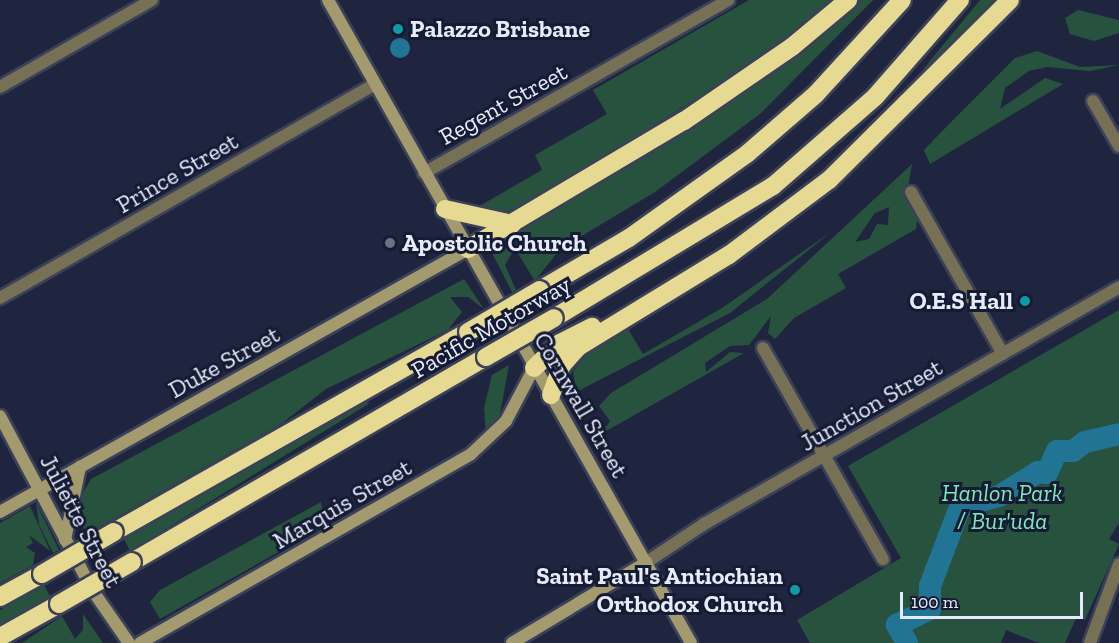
<!DOCTYPE html>
<style>
body{margin:0}
#map{position:relative;width:1119px;height:643px;overflow:hidden;background:#1f253f;font-family:"Zilla Slab",serif}
div>[style]{position:absolute}
.green>*{inset:0;background:#27523e}
.water>*{inset:0;background:#227495}
.round{border-radius:50%}
.river>*{height:22px;margin:-11px;padding:0 11px;transform-origin:11px;border-radius:11px;background:#227495}
.roads{filter:drop-shadow(2px 0 #3b4159) drop-shadow(-2px 0 #3b4159) drop-shadow(0 2px #3b4159) drop-shadow(0 -2px #3b4159)}
.minor>*{height:12px;margin:-6px;padding:0 6px;transform-origin:6px;border-radius:6px;background:#767155}
.tertiary>*{height:12px;margin:-6px;padding:0 6px;transform-origin:6px;border-radius:6px;background:#767155}
.secondary>*{height:12px;margin:-6px;padding:0 6px;transform-origin:6px;border-radius:6px;background:#a39b6e}
.motorway>*{height:18px;margin:-9px;padding:0 9px;transform-origin:9px;border-radius:9px;background:#e6d992}
.bridges{filter:drop-shadow(2px 0 #3b4159) drop-shadow(-2px 0 #3b4159) drop-shadow(0 2px #3b4159) drop-shadow(0 -2px #3b4159)}
.motorway-bridge>*{height:18px;margin:-9px;padding:0 9px;transform-origin:9px;border-radius:9px;background:#e6d992}
.dots>*{width:16px;height:16px;translate:-50% -50%;box-sizing:border-box;border:3px solid #161b34;border-radius:50%}
span{translate:-50% -50%;white-space:nowrap;text-align:center;line-height:1.15;-webkit-text-stroke:6px #161b34;paint-order:stroke}
.poi-label{font-size:24px;color:#e6ebfc;font-weight:700}
.left{translate:0 -50%;text-align:left}
.right{translate:-100% -50%;text-align:right}
.street-label{font-size:24px;color:#e6ebfc}
.park-label{font-size:24px;color:#7fe9b9;font-style:italic}
.scale{position:absolute;left:900px;top:592px;width:183px;height:27px;box-sizing:border-box;border:3px solid #e6ebfc;border-top:0;padding-left:8px;font-size:18px;line-height:21px;white-space:nowrap;color:#e6ebfc;-webkit-text-stroke:4px #161b34;paint-order:stroke}
</style>
<div id="map">
<div class="green">
<i style="clip-path:polygon(749px 0,835px 0,759px 60px,523px 206px,498px 214px,476px 208px,542px 170px,535px 155px,607px 114px,593px 90px)"></i>
<i style="clip-path:polygon(860px 0,873px 0,760px 114px,655px 192px,560px 249px,538px 277px,534px 280px,515px 248px,505px 265px,516px 290px,512px 292px,490px 249px,507px 239px,511px 246px,517px 244px,512px 235px,730px 102px)"></i>
<i style="clip-path:polygon(980px 0,1000px 0,926px 73px,924px 68px)"></i>
<i style="clip-path:polygon(1078px 10px,1119px 20px,1119px 33px,1094px 41px,1070px 34px,1065px 18px)"></i>
<i style="clip-path:polygon(1037px 51px,1080px 67px,1119px 65px,1090px 71px,1047px 67px,1029px 71px,1005px 88px,1000px 109px,1045px 78px,1063px 84px,930px 164px,924px 150px,950px 123px,1015px 58px)"></i>
<i style="clip-path:polygon(evenodd,912px 164px,908px 188px,919px 210px,916px 229px,838px 274px,846px 288px,794px 318px,775px 339px,768px 333px,771px 316px,749px 345px,730px 346px,705px 363px,706px 372px,730px 352px,744px 353px,601px 434px,610px 421px,599px 406px,611px 393px,767px 299px,912px 164px,889px 207px,888px 225px,877px 224px,869px 239px,855px 242px,875px 213px,889px 207px)"></i>
<i style="clip-path:polygon(831px 232px,730px 313px,576px 392px,573px 372px,590px 349px,628px 329px,643px 354px,722px 308px)"></i>
<i style="clip-path:polygon(464px 279px,484px 309px,468px 297px,450px 297px,462px 312px,448px 330px,326px 389px,281px 424px,85px 535px,78px 502px,91px 479px)"></i>
<i style="clip-path:polygon(1119px 310px,1119px 523px,1109px 539px,1119px 544px,1085px 620px,1077px 616px,1065px 643px,1039px 643px,1006px 630px,1001px 643px,810px 643px,797px 620px,901px 558px,848px 466px)"></i>
<i style="clip-path:polygon(509px 365px,500px 414px,486px 435px,484px 408px,492px 375px)"></i>
<i style="clip-path:polygon(362px 403px,370px 403px,130px 551px,124px 539px)"></i>
<i style="clip-path:polygon(321px 502px,326px 525px,160px 619px,150px 602px,160px 590px)"></i>
<i style="clip-path:polygon(36px 503px,59px 550px,53px 553px,39px 525px)"></i>
<i style="clip-path:polygon(30px 506px,50px 551px,29px 535px,33px 543px,26px 547px,35px 553px,33px 565px,0 583px,0 523px)"></i>
<i style="clip-path:polygon(44px 585px,50px 596px,0 625px,0 610px)"></i>
<i style="clip-path:polygon(83px 614px,103px 643px,22px 643px,62px 616px,75px 639px,83px 630px)"></i>
</div>
<div class="water">
<i class="round" style="left:390px;top:38px;width:20px;height:20px"></i>
</div>
<div class="river">
<i style="left:907px;top:643px;width:21px;rotate:-119deg"></i>
<i style="left:897px;top:625px;width:37px;rotate:-26deg"></i>
<i style="left:930px;top:609px;width:23px;rotate:-90deg"></i>
<i style="left:930px;top:586px;width:85px;rotate:-69.2deg"></i>
<i style="left:960px;top:507px;width:41px;rotate:-15.8deg"></i>
<i style="left:999px;top:496px;width:46px;rotate:-31.6deg"></i>
<i style="left:1038px;top:472px;width:9px;rotate:6deg"></i>
<i style="left:1047px;top:473px;width:24px;rotate:-66deg"></i>
<i style="left:1057px;top:451px;width:16px"></i>
<i style="left:1073px;top:451px;width:15px;rotate:-37deg"></i>
<i style="left:1085px;top:442px;width:35px;rotate:-13deg"></i>
</div>
<div class="roads">
<div class="minor">
<i style="left:0;top:87px;width:175px;rotate:-29.8deg"></i>
<i style="left:1093px;top:101px;width:52px;rotate:60deg"></i>
<i style="left:424px;top:173px;width:350px;rotate:-29.6deg"></i>
<i style="left:911px;top:192px;width:186px;rotate:60.4deg"></i>
<i style="left:0;top:298px;width:432px;rotate:-29.7deg"></i>
<i style="left:763px;top:348px;width:243px;rotate:60.4deg"></i>
<i style="left:1090px;top:643px;width:84px;rotate:-69.8deg"></i>
</div>
<div class="tertiary">
<i style="left:647px;top:562px;width:69px;rotate:-33.7deg"></i>
<i style="left:704px;top:524px;width:478px;rotate:-29.7deg"></i>
</div>
<div class="secondary">
<i style="left:328px;top:0;width:738px;rotate:60.55deg"></i>
<i style="left:0;top:416px;width:198px;rotate:62deg"></i>
<i style="left:93px;top:591px;width:63px;rotate:55.3deg"></i>
<i style="left:0;top:512px;width:537px;rotate:-29.33deg"></i>
<i style="left:65px;top:540px;width:75px;rotate:-78.4deg"></i>
<i style="left:140px;top:643px;width:381px;rotate:-29.7deg"></i>
<i style="left:471px;top:454px;width:48px;rotate:-43.3deg"></i>
<i style="left:506px;top:421px;width:60px;rotate:-62.2deg"></i>
<i style="left:512px;top:643px;width:157px;rotate:-31deg"></i>
</div>
<div class="motorway">
<i style="left:445px;top:209px;width:69px;rotate:12.6deg"></i>
<i style="left:468px;top:249px;width:251px;rotate:-30.7deg"></i>
<i style="left:684px;top:121px;width:132px;rotate:-34.5deg"></i>
<i style="left:793px;top:46px;width:72px;rotate:-39.9deg"></i>
<i style="left:540px;top:290px;width:103px;rotate:-30.3deg"></i>
<i style="left:629px;top:238px;width:146px;rotate:-35.5deg"></i>
<i style="left:748px;top:153px;width:90px;rotate:-40.9deg"></i>
<i style="left:816px;top:94px;width:127px;rotate:-47.5deg"></i>
<i style="left:554px;top:318px;width:256px;rotate:-31.1deg"></i>
<i style="left:773px;top:186px;width:135px;rotate:-41.1deg"></i>
<i style="left:875px;top:97px;width:129px;rotate:-48.8deg"></i>
<i style="left:534px;top:368px;width:36px;rotate:-44deg"></i>
<i style="left:560px;top:343px;width:36px;rotate:-27deg"></i>
<i style="left:551px;top:395px;width:32px;rotate:-70deg"></i>
<i style="left:562px;top:365px;width:24px;rotate:-48deg"></i>
<i style="left:578px;top:347px;width:177px;rotate:-31.4deg"></i>
<i style="left:729px;top:255px;width:125px;rotate:-36.9deg"></i>
<i style="left:829px;top:180px;width:255px;rotate:-44.8deg"></i>
<i style="left:114px;top:532px;width:407px;rotate:-29.5deg"></i>
<i style="left:132px;top:562px;width:409px;rotate:-30.1deg"></i>
<i style="left:0;top:597px;width:48px;rotate:-28.7deg"></i>
<i style="left:0;top:637px;width:68px;rotate:-29.2deg"></i>
</div>
</div>
<div class="bridges">
<div class="motorway-bridge">
<i style="left:468px;top:332px;width:83px;rotate:-30.3deg"></i>
<i style="left:486px;top:357px;width:78px;rotate:-29.8deg"></i>
<i style="left:42px;top:574px;width:83px;rotate:-30.3deg"></i>
<i style="left:59px;top:604px;width:84px;rotate:-29.9deg"></i>
</div>
</div>
<div class="dots">
<i style="left:398px;top:29px;background:#0f9aa8"></i>
<i style="left:390px;top:243px;background:#6b7280"></i>
<i style="left:1025px;top:301px;background:#0f9aa8"></i>
<i style="left:795px;top:590px;background:#0f9aa8"></i>
</div>
<div class="poi-label">
<span class="left" style="left:410px;top:29px">Palazzo Brisbane</span>
<span class="left" style="left:402px;top:243px">Apostolic Church</span>
<span class="right" style="left:1013px;top:301px">O.E.S Hall</span>
<span class="right" style="left:783px;top:590px">Saint Paul's Antiochian<br>Orthodox Church</span>
</div>
<div class="street-label">
<span style="left:503px;top:104px;rotate:-29deg">Regent Street</span>
<span style="left:177px;top:173px;rotate:-30deg">Prince Street</span>
<span style="left:491px;top:327px;rotate:-30deg">Pacific Motorway</span>
<span style="left:224px;top:362px;rotate:-29deg">Duke Street</span>
<span style="left:581px;top:405px;rotate:60deg">Cornwall Street</span>
<span style="left:871px;top:405px;rotate:-30deg">Junction Street</span>
<span style="left:342px;top:504px;rotate:-30deg">Marquis Street</span>
<span style="left:81px;top:521px;rotate:62deg">Juliette Street</span>
</div>
<div class="park-label">
<span style="left:1002px;top:507px">Hanlon Park<br>/ Bur'uda</span>
</div>
<div class="scale">100 m</div>
</div>
